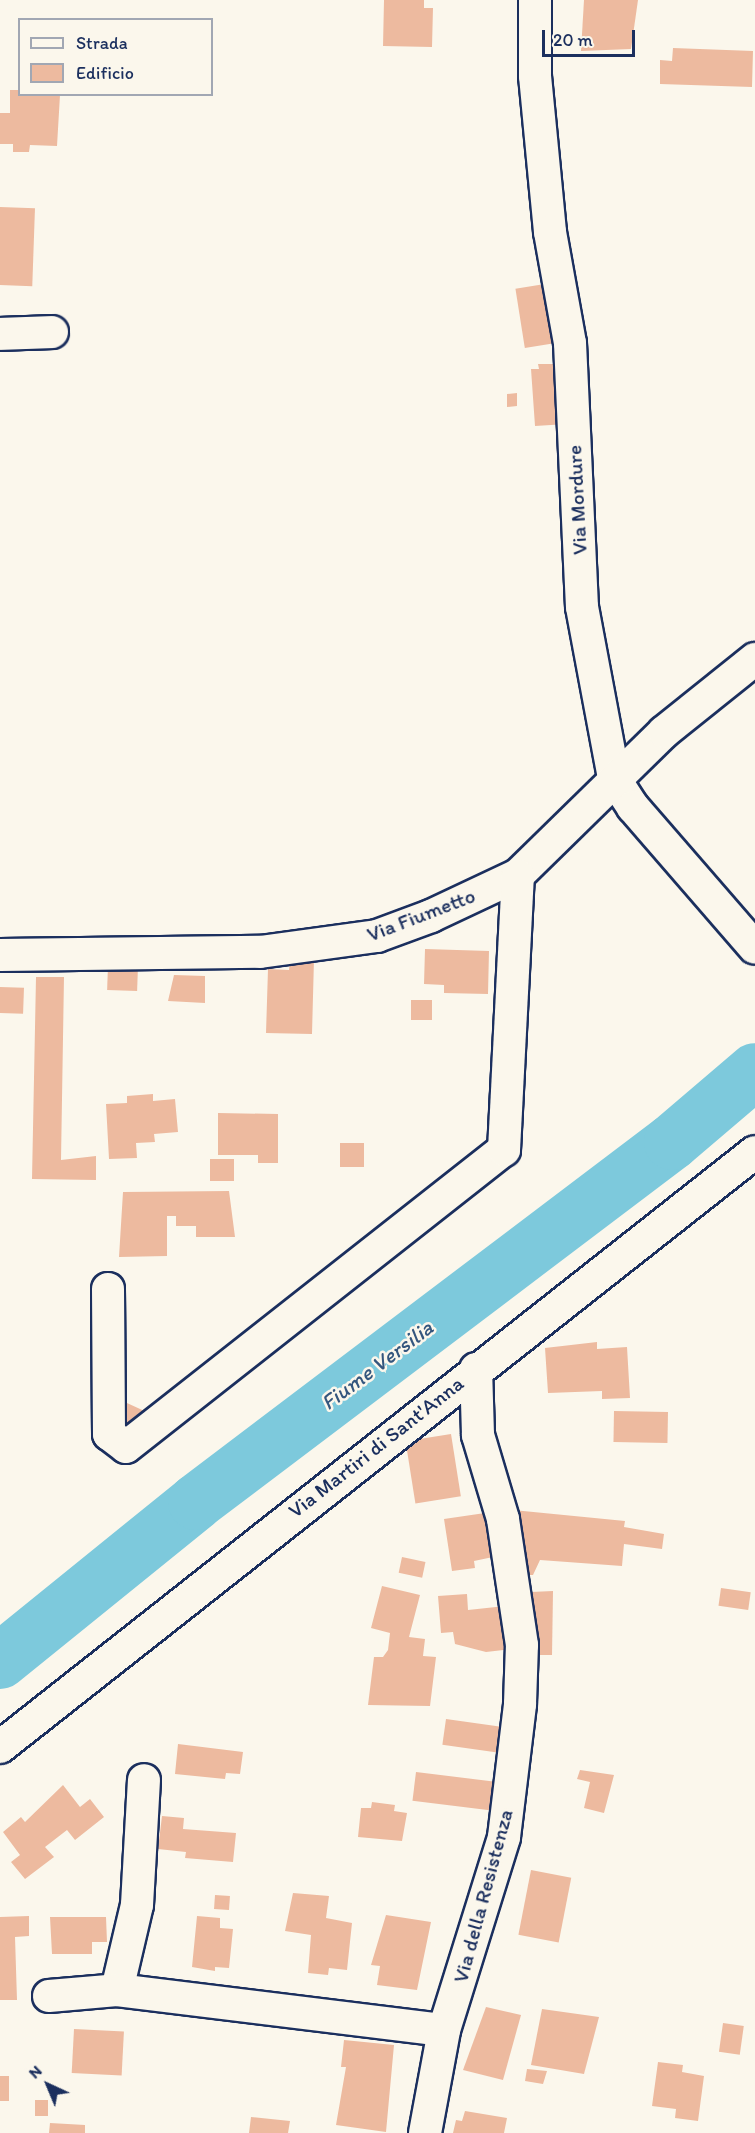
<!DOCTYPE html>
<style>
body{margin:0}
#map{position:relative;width:755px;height:2133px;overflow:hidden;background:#fbf7ec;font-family:Itim,sans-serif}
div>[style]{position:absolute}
.river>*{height:56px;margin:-28px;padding:0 28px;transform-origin:28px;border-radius:28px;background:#7dc9dc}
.building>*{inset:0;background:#edba9f;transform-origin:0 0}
.roads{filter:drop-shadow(2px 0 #1b2f5e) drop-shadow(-2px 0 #1b2f5e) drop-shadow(0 2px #1b2f5e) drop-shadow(0 -2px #1b2f5e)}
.minor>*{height:32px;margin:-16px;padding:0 16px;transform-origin:16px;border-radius:16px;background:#fbf7ec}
span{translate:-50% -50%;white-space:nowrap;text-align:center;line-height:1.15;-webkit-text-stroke:5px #fbf7ec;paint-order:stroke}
.street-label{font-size:21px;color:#1b2f5e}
.water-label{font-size:22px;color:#34567e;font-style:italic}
.legend{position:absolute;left:18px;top:18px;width:195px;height:78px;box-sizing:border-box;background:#fbf7ec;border:2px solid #a1a7b3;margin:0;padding:8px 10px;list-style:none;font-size:18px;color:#1b2f5e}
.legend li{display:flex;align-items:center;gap:12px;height:30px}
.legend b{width:30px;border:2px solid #a1a7b3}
.north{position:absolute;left:18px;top:2055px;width:60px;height:60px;-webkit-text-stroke:4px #fbf7ec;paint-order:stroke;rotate:316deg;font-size:16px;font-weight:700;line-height:24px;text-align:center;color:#1b2f5e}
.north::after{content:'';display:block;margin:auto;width:21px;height:27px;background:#1b2f5e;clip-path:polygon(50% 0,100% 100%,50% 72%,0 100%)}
.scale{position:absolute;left:542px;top:30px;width:93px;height:27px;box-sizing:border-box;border:3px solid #1b2f5e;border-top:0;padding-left:8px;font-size:18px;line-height:21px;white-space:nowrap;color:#1b2f5e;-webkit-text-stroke:4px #fbf7ec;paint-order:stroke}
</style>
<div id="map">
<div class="river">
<i style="left:0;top:1661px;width:252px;rotate:-39deg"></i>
<i style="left:196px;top:1502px;width:597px;rotate:-37.1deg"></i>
<i style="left:672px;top:1142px;width:109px;rotate:-40.5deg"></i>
</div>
<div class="building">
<i style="clip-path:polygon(384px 0,424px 0,424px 8px,433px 8px,432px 47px,383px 46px)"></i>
<i style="clip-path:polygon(584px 0,638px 0,631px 49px,581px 51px)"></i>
<i style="clip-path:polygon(673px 48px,753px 51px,752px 87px,660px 84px,660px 60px,672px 61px)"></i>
<i style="clip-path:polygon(10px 90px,20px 90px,20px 94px,60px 95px,57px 146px,30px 145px,29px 152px,13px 152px,13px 144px,0 144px,0 113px,10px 113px)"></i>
<i style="left:0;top:207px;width:35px;height:78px;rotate:2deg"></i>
<i style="left:551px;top:283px;width:60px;height:36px;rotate:81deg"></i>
<i style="clip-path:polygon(538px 364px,564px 364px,567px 424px,535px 426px,531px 369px,539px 369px)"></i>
<i style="clip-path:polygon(517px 393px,517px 406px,507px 407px,507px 394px)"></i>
<i style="clip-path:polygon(425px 949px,489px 951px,488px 994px,444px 993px,444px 985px,424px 984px)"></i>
<i style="clip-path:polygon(290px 959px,314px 959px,312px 1034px,266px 1033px,268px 969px,289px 970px)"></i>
<i style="left:108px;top:965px;width:30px;height:25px;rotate:2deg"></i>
<i style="clip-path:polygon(174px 975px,205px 976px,205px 1003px,168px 1001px)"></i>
<i style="clip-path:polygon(36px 977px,64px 977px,61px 1160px,96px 1156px,96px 1180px,32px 1179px)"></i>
<i style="left:0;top:987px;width:24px;height:26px;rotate:2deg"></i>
<i style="left:411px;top:1000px;width:21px;height:20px"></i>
<i style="clip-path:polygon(153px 1094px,153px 1101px,175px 1099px,178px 1132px,154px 1134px,155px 1142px,136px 1143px,137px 1158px,109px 1159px,106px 1104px,127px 1103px,127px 1096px)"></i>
<i style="clip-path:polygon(218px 1113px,278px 1114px,278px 1163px,258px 1163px,258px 1155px,218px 1155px)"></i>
<i style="left:340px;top:1143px;width:24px;height:24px"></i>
<i style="left:210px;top:1159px;width:24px;height:22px"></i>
<i style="clip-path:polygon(229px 1191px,235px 1237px,196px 1237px,196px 1226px,176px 1226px,176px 1216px,167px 1216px,167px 1256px,119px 1257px,123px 1192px)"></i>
<i style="clip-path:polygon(597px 1342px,597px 1349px,627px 1347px,630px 1398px,602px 1399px,602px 1391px,548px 1393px,545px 1348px)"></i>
<i style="clip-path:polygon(116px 1398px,151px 1414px,133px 1427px,115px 1417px)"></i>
<i style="left:614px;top:1411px;width:54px;height:31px;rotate:1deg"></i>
<i style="left:451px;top:1434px;width:63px;height:46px;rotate:81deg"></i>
<i style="clip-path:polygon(513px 1510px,625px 1521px,624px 1527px,664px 1534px,662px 1549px,624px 1544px,622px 1566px,540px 1560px,533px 1575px,523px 1575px)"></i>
<i style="clip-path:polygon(485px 1513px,493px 1557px,474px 1561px,475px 1568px,452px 1571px,444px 1519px)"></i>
<i style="left:402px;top:1557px;width:24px;height:16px;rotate:12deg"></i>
<i style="clip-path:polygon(382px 1586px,420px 1595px,409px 1637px,425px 1639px,423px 1656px,436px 1657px,430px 1706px,368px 1705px,374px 1657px,383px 1657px,388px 1650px,390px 1633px,371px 1628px)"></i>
<i style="left:721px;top:1588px;width:30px;height:18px;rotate:8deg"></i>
<i style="clip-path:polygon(553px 1591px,552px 1655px,534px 1655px,531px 1592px)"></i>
<i style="clip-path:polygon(467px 1594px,468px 1610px,514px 1605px,512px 1649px,486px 1652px,455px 1644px,453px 1632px,441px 1633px,438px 1596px)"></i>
<i style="left:446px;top:1719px;width:68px;height:26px;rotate:8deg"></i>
<i style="clip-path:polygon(178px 1744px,243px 1752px,240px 1774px,226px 1773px,225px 1779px,175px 1774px)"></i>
<i style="clip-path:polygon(580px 1770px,614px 1775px,604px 1813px,584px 1808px,590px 1782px,577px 1779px)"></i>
<i style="left:416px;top:1772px;width:90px;height:29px;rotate:7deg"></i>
<i style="clip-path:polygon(63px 1785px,80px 1807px,90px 1799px,104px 1817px,75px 1840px,67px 1830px,45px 1847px,54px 1857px,25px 1879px,11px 1862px,20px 1855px,3px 1832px,21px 1817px,25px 1822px)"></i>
<i style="clip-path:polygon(372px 1802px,395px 1805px,394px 1811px,407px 1813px,402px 1841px,358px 1837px,361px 1808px,371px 1808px)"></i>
<i style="clip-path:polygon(162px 1816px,184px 1818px,183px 1829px,236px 1833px,233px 1862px,185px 1858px,186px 1852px,158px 1849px)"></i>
<i style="left:531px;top:1870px;width:41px;height:66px;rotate:11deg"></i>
<i style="clip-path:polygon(293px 1893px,329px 1896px,326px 1918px,352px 1923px,347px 1970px,329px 1968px,328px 1975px,308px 1973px,311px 1935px,285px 1931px)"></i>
<i style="left:215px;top:1895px;width:15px;height:14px;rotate:4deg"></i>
<i style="clip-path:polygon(386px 1915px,431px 1922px,417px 1990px,377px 1985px,380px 1966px,371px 1965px)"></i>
<i style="clip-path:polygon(29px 1916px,29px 1936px,15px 1937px,17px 2000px,0 2000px,0 1917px)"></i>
<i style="clip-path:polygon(197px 1916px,220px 1918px,220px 1928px,233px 1929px,229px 1968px,215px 1967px,215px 1971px,192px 1967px)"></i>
<i style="clip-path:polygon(50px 1917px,106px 1917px,107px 1942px,92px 1942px,92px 1954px,52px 1954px)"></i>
<i style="clip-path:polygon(486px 2007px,521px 2015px,503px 2080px,463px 2070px)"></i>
<i style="clip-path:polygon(542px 2009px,599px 2017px,584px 2074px,531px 2065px)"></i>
<i style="left:723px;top:2023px;width:21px;height:29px;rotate:8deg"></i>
<i style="left:74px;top:2029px;width:50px;height:44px;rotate:3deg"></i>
<i style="clip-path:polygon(344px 2040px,394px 2045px,386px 2132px,336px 2125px,346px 2067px,341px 2067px)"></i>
<i style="clip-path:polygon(658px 2062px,683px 2065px,682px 2072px,704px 2076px,698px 2121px,675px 2118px,676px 2109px,652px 2106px)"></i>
<i style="clip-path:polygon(527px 2069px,547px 2071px,543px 2084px,525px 2081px)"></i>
<i style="left:0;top:2076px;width:9px;height:25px"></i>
<i style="left:35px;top:2100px;width:13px;height:16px"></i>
<i style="clip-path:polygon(465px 2111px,507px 2118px,504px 2133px,453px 2133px,456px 2120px,462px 2121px)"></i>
<i style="clip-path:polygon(251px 2117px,290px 2121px,288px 2133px,249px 2133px)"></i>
<i style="clip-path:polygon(50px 2123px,85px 2125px,85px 2133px,49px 2133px)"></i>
</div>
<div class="roads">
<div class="minor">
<i style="left:535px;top:0;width:76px;rotate:90deg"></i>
<i style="left:535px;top:76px;width:157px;rotate:84.5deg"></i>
<i style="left:550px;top:232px;width:113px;rotate:79.8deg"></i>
<i style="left:570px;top:343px;width:264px;rotate:87.4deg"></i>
<i style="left:582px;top:607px;width:174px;rotate:79.4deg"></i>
<i style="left:614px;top:778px;width:35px;rotate:57deg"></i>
<i style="left:633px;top:807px;width:186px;rotate:49.1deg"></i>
<i style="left:0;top:334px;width:52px;rotate:-2.2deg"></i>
<i style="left:0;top:955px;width:260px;rotate:-0.7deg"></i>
<i style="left:260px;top:952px;width:118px;rotate:-7.8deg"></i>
<i style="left:377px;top:936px;width:58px;rotate:-20.3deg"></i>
<i style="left:431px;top:916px;width:96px;rotate:-25.2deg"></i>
<i style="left:518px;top:875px;width:204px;rotate:-44.4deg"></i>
<i style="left:664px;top:732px;width:117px;rotate:-38.7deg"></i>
<i style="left:108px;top:1289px;width:145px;rotate:89.6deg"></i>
<i style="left:109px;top:1434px;width:21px;rotate:37deg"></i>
<i style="left:126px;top:1447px;width:481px;rotate:-38.2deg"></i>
<i style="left:504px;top:1150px;width:275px;rotate:-87.1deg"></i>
<i style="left:0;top:1747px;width:961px;rotate:-38.24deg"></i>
<i style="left:117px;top:1990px;width:87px;rotate:-76.8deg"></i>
<i style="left:137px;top:1905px;width:125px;rotate:-86.8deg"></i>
<i style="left:49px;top:1996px;width:68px;rotate:-5deg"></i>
<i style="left:117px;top:1990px;width:329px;rotate:7deg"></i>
<i style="left:425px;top:2133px;width:105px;rotate:-79.5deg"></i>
<i style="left:444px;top:2030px;width:202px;rotate:-72.7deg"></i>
<i style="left:504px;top:1837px;width:134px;rotate:-83.1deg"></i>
<i style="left:520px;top:1704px;width:59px;rotate:-88.1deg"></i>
<i style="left:522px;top:1645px;width:127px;rotate:-98.6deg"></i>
<i style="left:503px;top:1519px;width:88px;rotate:-106.6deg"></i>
<i style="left:478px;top:1435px;width:66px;rotate:-91.7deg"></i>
</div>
</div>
<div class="street-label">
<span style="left:577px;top:500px;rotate:-93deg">Via Mordure</span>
<span style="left:421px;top:915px;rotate:-21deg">Via Fiumetto</span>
<span style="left:376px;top:1447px;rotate:-38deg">Via Martiri di Sant'Anna</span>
<span style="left:483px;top:1896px;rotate:-75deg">Via della Resistenza</span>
</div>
<div class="water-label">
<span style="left:377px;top:1365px;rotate:-37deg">Fiume Versilia</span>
</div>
<ul class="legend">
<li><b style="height:8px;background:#fbf7ec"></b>Strada</li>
<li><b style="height:16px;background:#edba9f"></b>Edificio</li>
</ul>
<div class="north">N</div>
<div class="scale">20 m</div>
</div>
